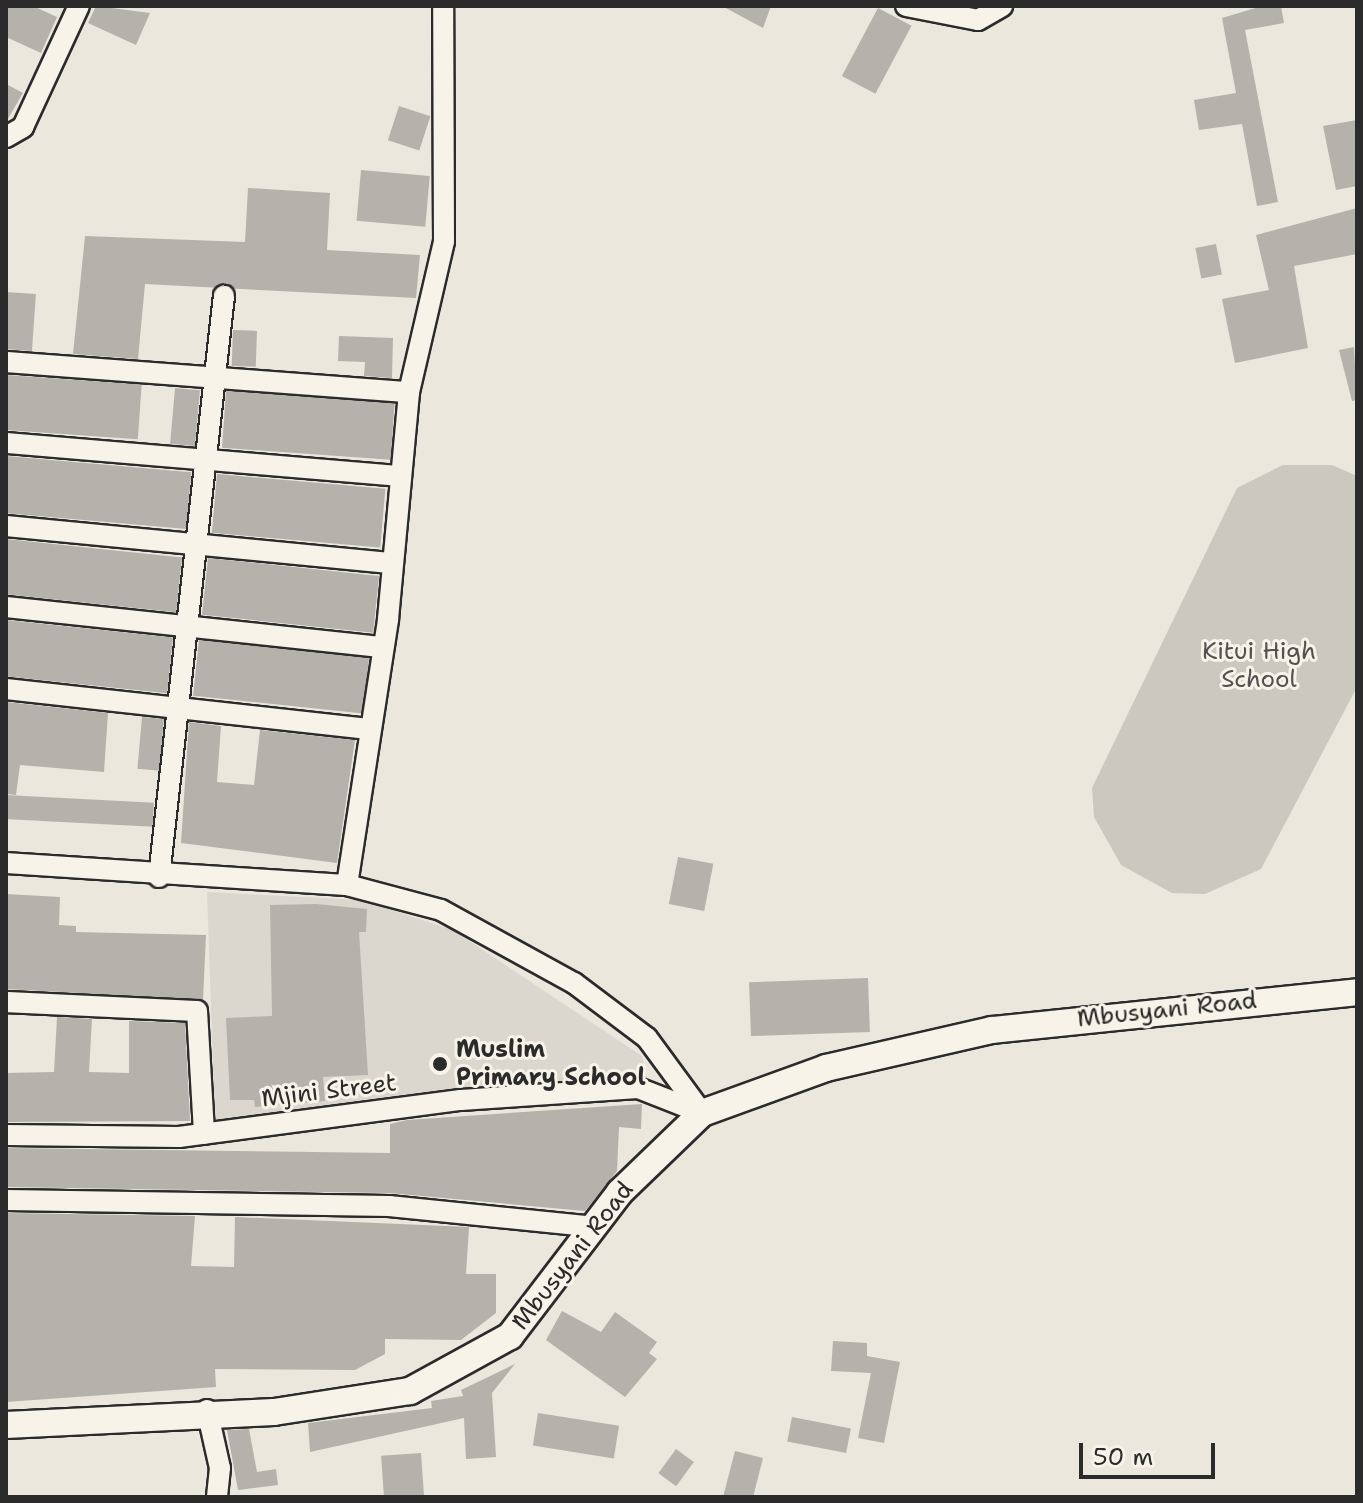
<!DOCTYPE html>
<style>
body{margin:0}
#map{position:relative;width:1363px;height:1503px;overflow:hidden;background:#ebe7dd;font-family:"Shantell Sans",sans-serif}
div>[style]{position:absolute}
.built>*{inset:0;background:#dbd7ce}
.green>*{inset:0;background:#cbc8bf}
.building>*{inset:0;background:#b5b2ab;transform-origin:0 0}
.roads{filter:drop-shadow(2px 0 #2b2b2b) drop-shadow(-2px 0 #2b2b2b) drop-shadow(0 2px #2b2b2b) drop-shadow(0 -2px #2b2b2b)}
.minor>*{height:20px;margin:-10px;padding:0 10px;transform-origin:10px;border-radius:10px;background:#f7f3e8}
.tertiary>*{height:26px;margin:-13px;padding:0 13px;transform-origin:13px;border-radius:13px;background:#f7f3e8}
.dots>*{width:22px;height:22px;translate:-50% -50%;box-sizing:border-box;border:4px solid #f7f3e8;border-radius:50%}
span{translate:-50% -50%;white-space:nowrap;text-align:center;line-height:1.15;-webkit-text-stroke:6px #f7f3e8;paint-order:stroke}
.park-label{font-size:24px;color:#535250}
.street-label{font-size:24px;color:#2b2b2b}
.poi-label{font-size:24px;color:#2b2b2b;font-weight:700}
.left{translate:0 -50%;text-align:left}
.frame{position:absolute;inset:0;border:8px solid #2b2b2b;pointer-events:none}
.scale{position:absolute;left:1079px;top:1443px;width:136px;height:36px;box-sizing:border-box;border:4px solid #2b2b2b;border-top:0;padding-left:10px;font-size:24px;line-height:28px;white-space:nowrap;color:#2b2b2b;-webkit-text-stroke:6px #f7f3e8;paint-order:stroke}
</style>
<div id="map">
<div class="built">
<i style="clip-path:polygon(207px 892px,361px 900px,453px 930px,642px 1056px,647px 1078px,215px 1122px)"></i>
</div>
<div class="green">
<i style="clip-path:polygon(1283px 465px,1332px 465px,1357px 476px,1357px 687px,1261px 869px,1205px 894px,1172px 893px,1121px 865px,1094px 817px,1092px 788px,1237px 488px)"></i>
</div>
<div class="building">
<i style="clip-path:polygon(6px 6px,33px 6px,57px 17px,41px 53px,6px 37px)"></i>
<i style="clip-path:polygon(96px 6px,150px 13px,136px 45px,88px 23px)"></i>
<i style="clip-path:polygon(722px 6px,771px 6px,763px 28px)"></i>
<i style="clip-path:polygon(1262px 6px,1281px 6px,1284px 23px,1245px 30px,1278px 202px,1257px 206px,1242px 124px,1199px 130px,1194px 100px,1236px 93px,1222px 18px)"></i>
<i style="left:878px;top:8px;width:38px;height:77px;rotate:28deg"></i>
<i style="clip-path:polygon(6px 84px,23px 93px,6px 122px)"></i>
<i style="left:399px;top:106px;width:33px;height:36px;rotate:18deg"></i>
<i style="clip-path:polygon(1357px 120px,1357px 186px,1336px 190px,1323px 126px)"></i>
<i style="left:361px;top:170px;width:69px;height:51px;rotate:5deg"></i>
<i style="clip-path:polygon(248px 188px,330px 193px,327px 250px,420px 255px,416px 298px,145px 284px,138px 359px,73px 354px,85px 236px,245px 242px)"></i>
<i style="clip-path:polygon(1357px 208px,1357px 254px,1294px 266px,1308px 348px,1235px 363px,1222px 299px,1269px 290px,1256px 235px)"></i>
<i style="left:1216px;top:244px;width:31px;height:21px;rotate:79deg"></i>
<i style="left:6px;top:292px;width:30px;height:57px;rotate:4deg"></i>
<i style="left:233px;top:330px;width:24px;height:36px;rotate:2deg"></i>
<i style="clip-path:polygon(339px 336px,393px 338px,392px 378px,364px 376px,365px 362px,338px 361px)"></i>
<i style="clip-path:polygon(1354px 347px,1357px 400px,1352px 401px,1339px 350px)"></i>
<i style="left:6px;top:375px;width:136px;height:55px;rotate:4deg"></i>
<i style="left:175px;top:388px;width:25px;height:56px;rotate:5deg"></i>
<i style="left:226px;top:391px;width:169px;height:57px;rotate:4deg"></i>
<i style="left:6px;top:456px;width:186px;height:57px;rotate:5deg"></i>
<i style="left:217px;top:474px;width:169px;height:59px;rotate:5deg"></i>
<i style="left:6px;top:539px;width:177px;height:55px;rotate:6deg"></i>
<i style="left:208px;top:558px;width:172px;height:57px;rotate:6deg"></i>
<i style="left:6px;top:620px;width:168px;height:56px;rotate:6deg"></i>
<i style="left:199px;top:640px;width:171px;height:56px;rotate:6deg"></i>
<i style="clip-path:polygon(6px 702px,108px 713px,104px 772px,20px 765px,16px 795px,6px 794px)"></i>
<i style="left:142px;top:717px;width:22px;height:52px;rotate:5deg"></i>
<i style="clip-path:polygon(189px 722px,221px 726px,217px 782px,254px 785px,260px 730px,355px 740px,337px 863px,181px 843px)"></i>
<i style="left:6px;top:795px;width:148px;height:24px;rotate:3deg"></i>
<i style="left:678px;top:857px;width:36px;height:48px;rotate:11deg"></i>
<i style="clip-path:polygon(6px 894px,60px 897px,59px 925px,76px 926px,76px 932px,206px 935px,203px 1000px,6px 989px)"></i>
<i style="clip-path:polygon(316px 904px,367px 909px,366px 932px,359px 932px,368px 1075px,323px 1077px,325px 1101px,255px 1107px,254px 1100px,230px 1100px,226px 1018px,272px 1016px,270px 905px)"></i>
<i style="left:868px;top:978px;width:54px;height:119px;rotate:88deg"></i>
<i style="clip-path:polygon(57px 1017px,92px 1019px,89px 1072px,129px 1073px,129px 1021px,185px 1023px,190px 1121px,6px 1122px,6px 1073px,54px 1072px)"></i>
<i style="clip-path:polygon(642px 1104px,641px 1129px,619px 1127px,617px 1171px,585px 1211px,389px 1193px,6px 1187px,6px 1148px,390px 1153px,390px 1124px,407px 1120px)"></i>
<i style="clip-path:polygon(6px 1213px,195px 1216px,191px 1266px,234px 1267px,235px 1217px,469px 1227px,466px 1274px,496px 1274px,496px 1313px,461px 1340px,385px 1339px,385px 1354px,355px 1370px,215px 1369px,216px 1387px,6px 1402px)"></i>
<i style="clip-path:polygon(562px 1311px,601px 1332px,615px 1312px,657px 1342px,649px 1353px,657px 1359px,625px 1397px,546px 1340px)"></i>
<i style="clip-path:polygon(833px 1341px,867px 1343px,867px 1356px,900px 1362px,884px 1443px,858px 1438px,871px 1373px,831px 1371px)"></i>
<i style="clip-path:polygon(515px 1364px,492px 1393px,496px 1457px,466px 1459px,464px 1418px,310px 1452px,308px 1423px,432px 1408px,431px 1401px,463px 1396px,461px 1390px)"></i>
<i style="left:538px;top:1413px;width:82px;height:33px;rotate:9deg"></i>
<i style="left:792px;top:1417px;width:60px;height:25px;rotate:11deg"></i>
<i style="clip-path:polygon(249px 1429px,257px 1472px,276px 1469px,278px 1485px,238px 1490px,227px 1430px)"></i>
<i style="left:676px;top:1449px;width:22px;height:30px;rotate:36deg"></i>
<i style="clip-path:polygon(735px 1451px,763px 1458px,753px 1497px,723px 1497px)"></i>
<i style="left:421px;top:1453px;width:44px;height:40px;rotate:86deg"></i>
</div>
<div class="roads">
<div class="minor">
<i style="left:906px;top:6px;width:73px;rotate:11deg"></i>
<i style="left:978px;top:20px;width:28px;rotate:-30deg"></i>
<i style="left:6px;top:137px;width:20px;rotate:-30deg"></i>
<i style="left:23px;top:127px;width:133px;rotate:-65.2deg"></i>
<i style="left:6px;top:362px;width:404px;rotate:4.3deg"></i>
<i style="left:6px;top:443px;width:392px;rotate:4.8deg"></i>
<i style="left:6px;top:526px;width:388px;rotate:5.5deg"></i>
<i style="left:6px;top:607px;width:379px;rotate:6.1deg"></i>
<i style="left:6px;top:689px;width:367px;rotate:6.3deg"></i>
<i style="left:6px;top:863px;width:342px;rotate:3.7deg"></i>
<i style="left:347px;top:885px;width:97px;rotate:14.9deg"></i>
<i style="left:441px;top:910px;width:152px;rotate:28.8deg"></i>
<i style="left:574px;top:983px;width:91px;rotate:37deg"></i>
<i style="left:647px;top:1038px;width:93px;rotate:53.7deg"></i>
<i style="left:159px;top:877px;width:585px;rotate:-83.62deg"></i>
<i style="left:347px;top:885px;width:269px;rotate:-81.2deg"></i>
<i style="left:388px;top:619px;width:228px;rotate:-84.7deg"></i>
<i style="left:409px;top:392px;width:155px;rotate:-76.9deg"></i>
<i style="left:444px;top:241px;width:235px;rotate:-90.2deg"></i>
<i style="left:6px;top:1002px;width:191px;rotate:2.7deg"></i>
<i style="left:197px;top:1011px;width:123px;rotate:86.7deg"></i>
<i style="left:6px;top:1135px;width:173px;rotate:0.7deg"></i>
<i style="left:179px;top:1137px;width:284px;rotate:-7.5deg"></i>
<i style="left:461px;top:1100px;width:177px;rotate:-3.9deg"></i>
<i style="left:638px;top:1088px;width:69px;rotate:21.3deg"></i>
<i style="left:6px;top:1200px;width:383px;rotate:0.9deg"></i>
<i style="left:389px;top:1206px;width:207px;rotate:5.8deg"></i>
<i style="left:207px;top:1410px;width:59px;rotate:77.4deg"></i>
<i style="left:220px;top:1468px;width:29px;rotate:96deg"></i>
</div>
<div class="tertiary">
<i style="left:6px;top:1425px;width:268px;rotate:-2.8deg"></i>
<i style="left:274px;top:1412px;width:138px;rotate:-8.8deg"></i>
<i style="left:410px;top:1391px;width:114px;rotate:-28.8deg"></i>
<i style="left:510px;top:1336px;width:181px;rotate:-52.6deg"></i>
<i style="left:620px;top:1192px;width:114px;rotate:-43.9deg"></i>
<i style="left:702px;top:1113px;width:132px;rotate:-19.9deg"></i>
<i style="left:826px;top:1068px;width:170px;rotate:-12.9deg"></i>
<i style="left:992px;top:1030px;width:367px;rotate:-5.9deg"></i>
</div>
</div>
<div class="dots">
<i style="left:440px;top:1064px;background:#2b2b2b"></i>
</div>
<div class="park-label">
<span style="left:1259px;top:666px">Kitui High<br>School</span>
</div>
<div class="street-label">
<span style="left:1167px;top:1010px;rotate:-6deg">Mbusyani Road</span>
<span style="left:329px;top:1091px;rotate:-7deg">Mjini Street</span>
<span style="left:573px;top:1256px;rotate:-52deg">Mbusyani Road</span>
</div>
<div class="poi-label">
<span class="left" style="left:456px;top:1064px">Muslim<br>Primary School</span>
</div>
<div class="frame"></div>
<div class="scale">50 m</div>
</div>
